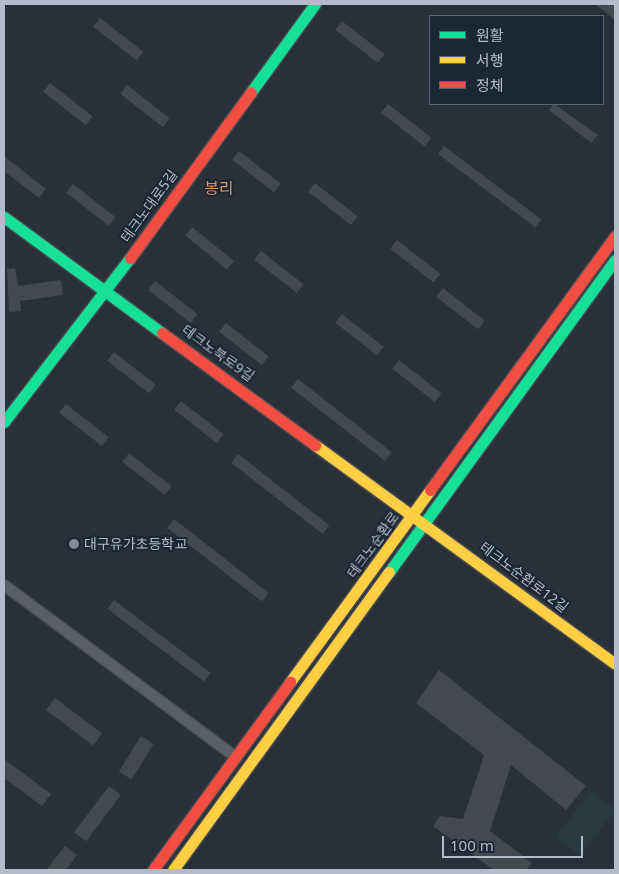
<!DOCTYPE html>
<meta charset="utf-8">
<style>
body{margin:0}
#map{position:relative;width:619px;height:874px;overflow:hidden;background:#2a3038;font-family:"Noto Sans","Noto Sans KR",sans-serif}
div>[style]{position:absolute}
.green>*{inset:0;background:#273a3e;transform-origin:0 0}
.building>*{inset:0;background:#444950;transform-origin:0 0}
.roads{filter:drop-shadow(1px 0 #484c53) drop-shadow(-1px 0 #484c53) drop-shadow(0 1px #484c53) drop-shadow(0 -1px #484c53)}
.street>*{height:10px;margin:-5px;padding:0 5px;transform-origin:5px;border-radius:5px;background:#5a5e66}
.fast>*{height:11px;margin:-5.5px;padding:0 5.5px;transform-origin:5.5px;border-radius:5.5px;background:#16e098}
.slow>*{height:11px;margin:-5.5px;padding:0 5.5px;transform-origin:5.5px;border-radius:5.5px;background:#ffcf43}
.jam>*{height:11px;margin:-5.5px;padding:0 5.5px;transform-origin:5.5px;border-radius:5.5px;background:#f24e42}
.dots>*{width:14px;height:14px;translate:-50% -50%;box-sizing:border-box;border:2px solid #1d2633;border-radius:50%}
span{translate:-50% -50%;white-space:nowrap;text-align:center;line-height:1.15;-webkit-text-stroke:4px #1d2633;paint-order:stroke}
.street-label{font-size:14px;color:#b4bcc9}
.poi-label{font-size:14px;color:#b4bcc9}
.left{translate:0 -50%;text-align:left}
.quarter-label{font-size:16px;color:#d59563}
.frame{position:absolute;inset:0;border:5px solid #b4bcc9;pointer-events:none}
.legend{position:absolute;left:429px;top:15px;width:175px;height:90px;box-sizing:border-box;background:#1d2633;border:1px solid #59626f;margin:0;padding:6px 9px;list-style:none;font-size:15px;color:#b4bcc9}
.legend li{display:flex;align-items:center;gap:10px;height:25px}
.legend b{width:25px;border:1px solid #59626f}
.scale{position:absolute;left:442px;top:836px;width:141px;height:22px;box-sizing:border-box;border:2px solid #b4bcc9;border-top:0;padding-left:6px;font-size:15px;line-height:18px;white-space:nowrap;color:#b4bcc9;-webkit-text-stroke:4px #1d2633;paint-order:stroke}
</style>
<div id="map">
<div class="green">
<i style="left:591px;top:791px;width:31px;height:58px;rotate:38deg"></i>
</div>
<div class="building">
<i style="clip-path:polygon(595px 4px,615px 4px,615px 20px)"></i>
<i style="left:100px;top:18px;width:55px;height:11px;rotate:38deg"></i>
<i style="left:342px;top:21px;width:54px;height:11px;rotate:38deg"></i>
<i style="left:50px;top:83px;width:54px;height:11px;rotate:38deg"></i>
<i style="left:127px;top:85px;width:54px;height:11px;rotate:38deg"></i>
<i style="left:388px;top:104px;width:55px;height:11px;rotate:38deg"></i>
<i style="clip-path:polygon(554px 104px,598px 135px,591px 143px,549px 110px)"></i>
<i style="left:444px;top:146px;width:122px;height:10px;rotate:37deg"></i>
<i style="left:239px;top:151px;width:53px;height:11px;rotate:38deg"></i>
<i style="clip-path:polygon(4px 156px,46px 189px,39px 198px,4px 171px)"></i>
<i style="left:315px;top:183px;width:54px;height:11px;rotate:38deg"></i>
<i style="left:73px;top:184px;width:54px;height:11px;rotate:38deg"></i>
<i style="left:192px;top:227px;width:54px;height:11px;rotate:39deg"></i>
<i style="left:397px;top:240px;width:55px;height:11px;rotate:38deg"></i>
<i style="left:261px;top:251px;width:54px;height:11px;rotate:38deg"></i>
<i style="clip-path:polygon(15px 268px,18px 286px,61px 280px,63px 295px,20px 301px,21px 311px,9px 312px,7px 269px)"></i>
<i style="left:155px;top:281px;width:54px;height:11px;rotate:38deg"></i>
<i style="left:443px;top:288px;width:53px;height:11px;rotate:38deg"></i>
<i style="left:342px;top:314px;width:53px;height:11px;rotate:38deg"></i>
<i style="left:226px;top:323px;width:54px;height:11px;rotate:38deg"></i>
<i style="left:114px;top:352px;width:53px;height:11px;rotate:38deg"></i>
<i style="left:399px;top:360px;width:54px;height:11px;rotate:38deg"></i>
<i style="left:298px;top:379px;width:119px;height:11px;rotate:38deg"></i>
<i style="left:181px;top:401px;width:54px;height:11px;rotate:38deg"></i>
<i style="left:66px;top:404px;width:54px;height:11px;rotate:38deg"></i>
<i style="left:129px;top:453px;width:54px;height:11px;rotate:38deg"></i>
<i style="left:238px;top:454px;width:116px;height:11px;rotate:38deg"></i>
<i style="left:174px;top:519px;width:120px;height:11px;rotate:38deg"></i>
<i style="left:114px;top:600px;width:121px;height:11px;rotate:37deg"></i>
<i style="clip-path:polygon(439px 670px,586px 786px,566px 810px,511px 765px,490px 831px,532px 863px,526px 870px,494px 870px,433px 826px,440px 816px,463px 819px,484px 755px,416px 703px)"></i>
<i style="left:55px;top:698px;width:59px;height:15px;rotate:37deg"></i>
<i style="left:141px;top:736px;width:15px;height:42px;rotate:32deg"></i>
<i style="clip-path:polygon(4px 759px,51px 794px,42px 806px,4px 778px)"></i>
<i style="left:109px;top:786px;width:15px;height:58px;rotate:37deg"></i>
<i style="clip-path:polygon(65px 846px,77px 855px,66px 870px,46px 870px)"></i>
</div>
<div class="roads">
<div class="street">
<i style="left:4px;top:585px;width:290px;rotate:36.6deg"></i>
</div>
<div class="fast">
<i style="left:251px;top:92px;width:109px;rotate:-54deg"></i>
<i style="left:4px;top:217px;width:196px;rotate:36.3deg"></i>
<i style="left:4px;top:422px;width:207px;rotate:-52.5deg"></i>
<i style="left:389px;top:572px;width:385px;rotate:-54.1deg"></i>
</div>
<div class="slow">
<i style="left:315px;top:445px;width:371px;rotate:36.1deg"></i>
<i style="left:290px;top:682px;width:238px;rotate:-53.9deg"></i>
<i style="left:173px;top:870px;width:368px;rotate:-54.1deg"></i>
</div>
<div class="jam">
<i style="left:130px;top:258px;width:205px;rotate:-53.9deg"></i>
<i style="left:162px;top:333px;width:190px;rotate:36.2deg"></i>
<i style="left:430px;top:490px;width:314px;rotate:-53.9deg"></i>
<i style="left:153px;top:870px;width:233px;rotate:-53.9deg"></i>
</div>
</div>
<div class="dots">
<i style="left:74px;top:544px;background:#848b96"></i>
</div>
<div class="street-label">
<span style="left:149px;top:206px;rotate:-54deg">테크노대로5길</span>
<span style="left:218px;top:353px;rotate:36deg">테크노북로9길</span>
<span style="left:373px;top:545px;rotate:-54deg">테크노순환로</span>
<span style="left:524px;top:577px;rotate:37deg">테크노순환로12길</span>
</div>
<div class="poi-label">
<span class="left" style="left:84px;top:544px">대구유가초등학교</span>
</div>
<div class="quarter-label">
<span style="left:219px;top:188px">봉리</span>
</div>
<div class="frame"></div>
<ul class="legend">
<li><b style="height:6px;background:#16e098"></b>원활</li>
<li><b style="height:6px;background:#ffcf43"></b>서행</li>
<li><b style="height:6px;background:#f24e42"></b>정체</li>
</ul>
<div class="scale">100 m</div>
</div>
